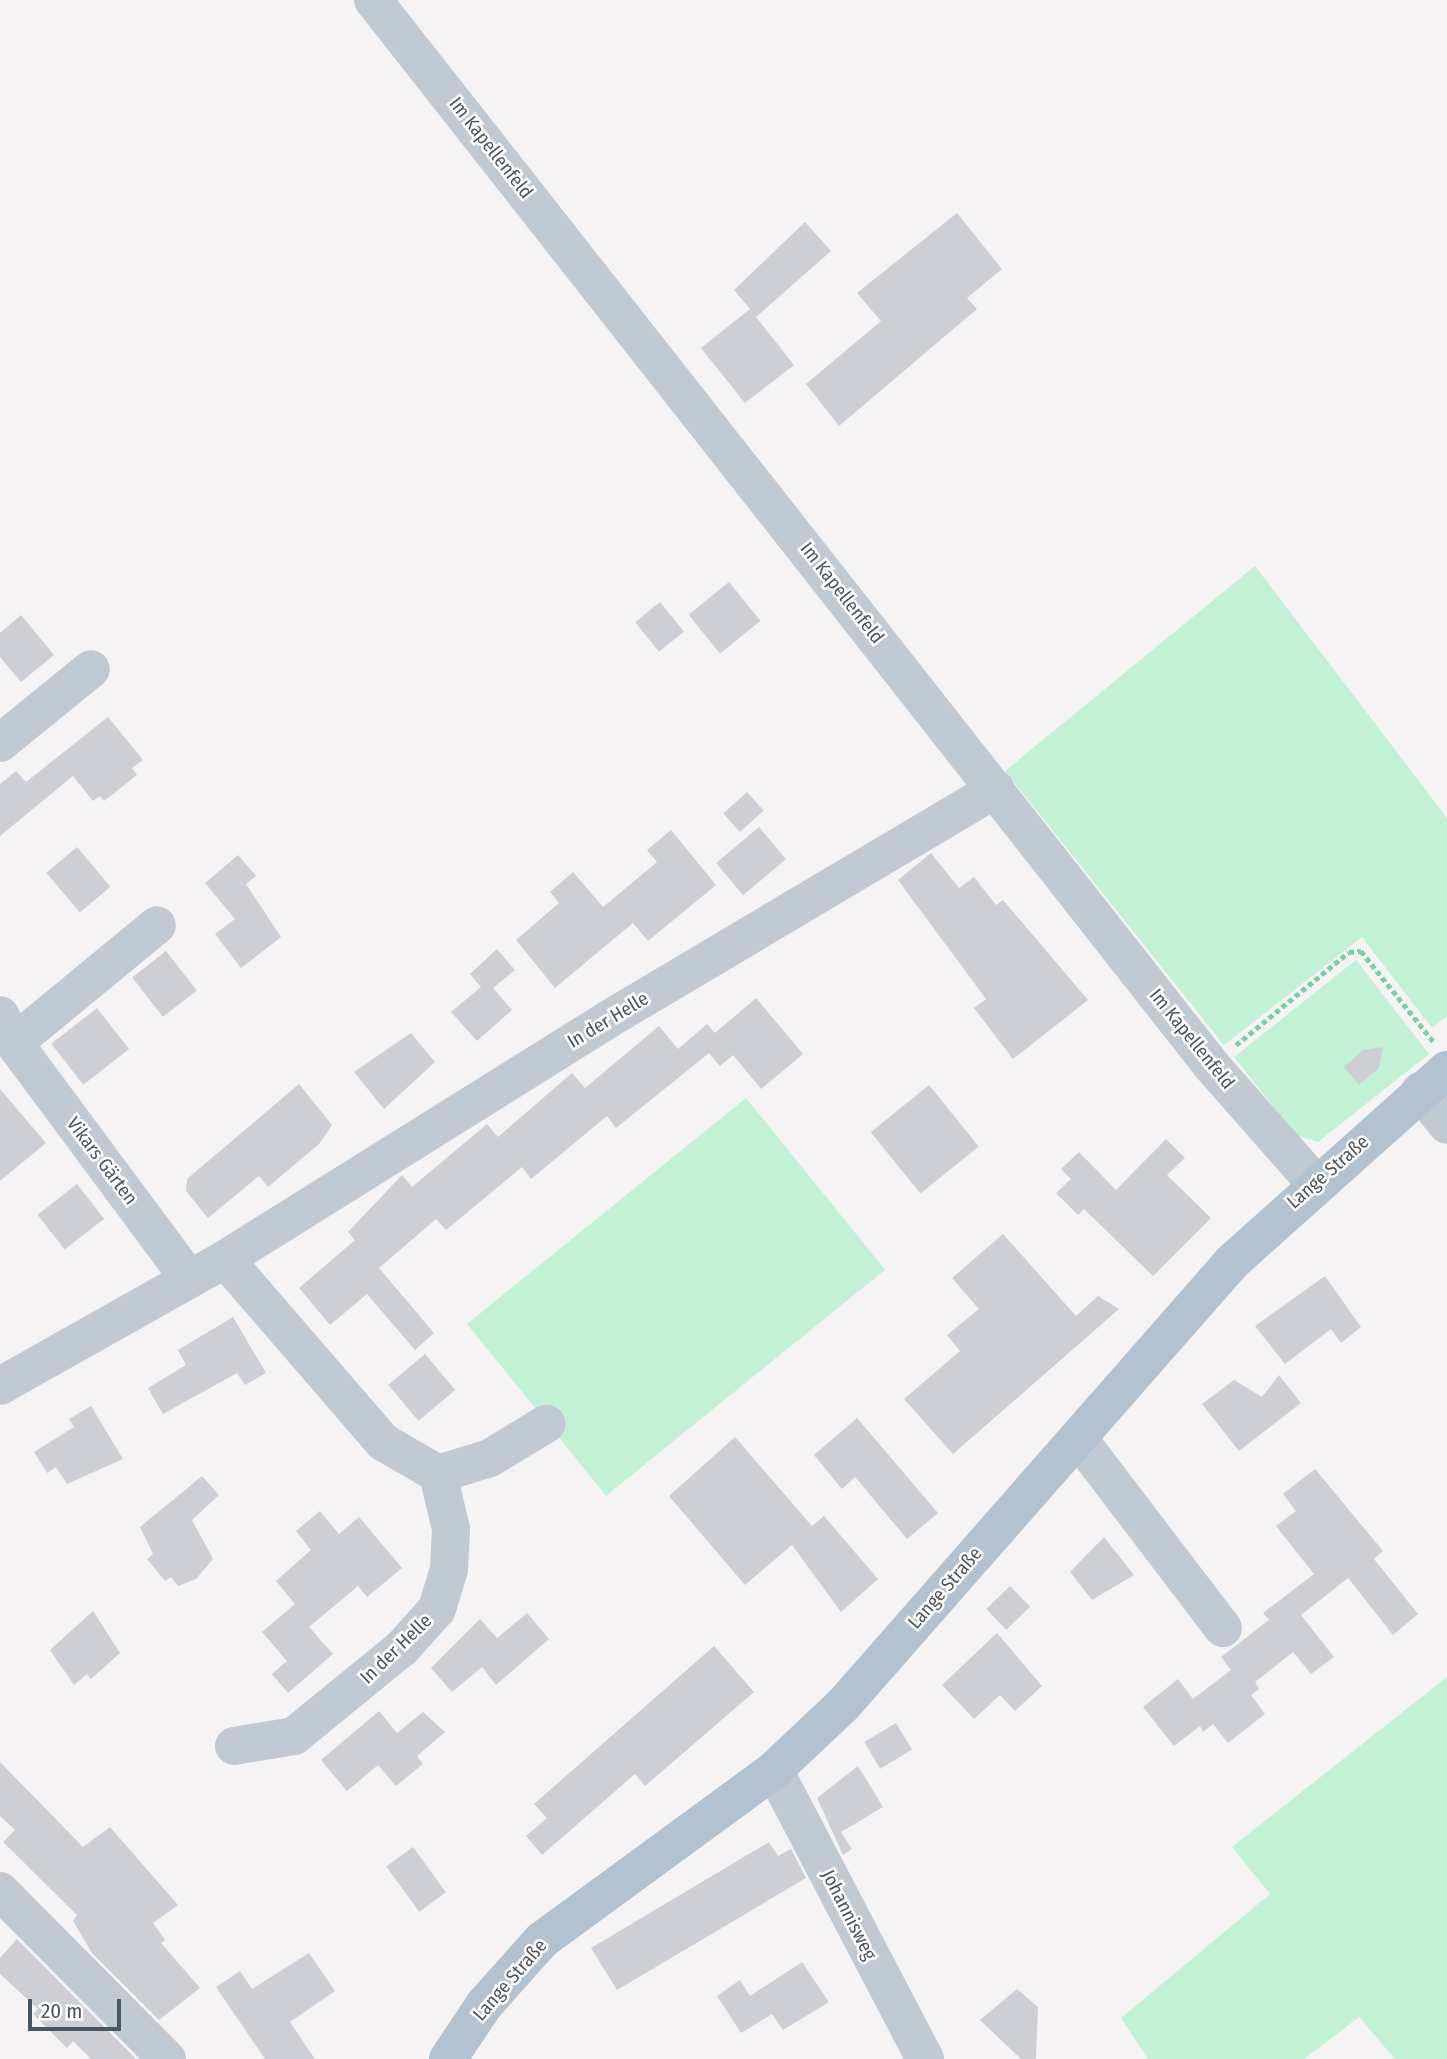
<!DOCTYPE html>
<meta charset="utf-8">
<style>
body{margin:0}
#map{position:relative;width:1447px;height:2059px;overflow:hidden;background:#f5f3f3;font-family:"Fira Sans Condensed",sans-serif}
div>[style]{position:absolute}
.green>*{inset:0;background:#c3f1d5;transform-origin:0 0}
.building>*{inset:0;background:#cdcfd5;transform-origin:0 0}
.path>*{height:4.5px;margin-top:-2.25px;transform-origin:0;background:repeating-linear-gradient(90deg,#7ad0a6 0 5px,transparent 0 8.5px)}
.minor>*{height:38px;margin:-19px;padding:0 19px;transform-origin:19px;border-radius:19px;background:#c1cad2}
.major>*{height:38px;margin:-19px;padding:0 19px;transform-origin:19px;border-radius:19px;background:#b3c2d1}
span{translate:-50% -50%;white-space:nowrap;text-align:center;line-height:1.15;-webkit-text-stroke:5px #fff;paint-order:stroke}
.street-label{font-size:19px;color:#4a5661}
.scale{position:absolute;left:28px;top:1999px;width:93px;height:32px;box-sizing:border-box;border:4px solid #4a5661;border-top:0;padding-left:9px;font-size:21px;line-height:24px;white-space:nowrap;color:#4a5661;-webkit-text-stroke:5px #fff;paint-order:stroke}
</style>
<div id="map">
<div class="green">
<i style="clip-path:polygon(1255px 566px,1447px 818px,1447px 1016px,1432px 1028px,1362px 937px,1224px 1045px,1005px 771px)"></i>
<i style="clip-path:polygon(1356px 960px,1429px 1054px,1318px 1142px,1296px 1135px,1234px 1057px)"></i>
<i style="left:746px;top:1098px;width:221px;height:359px;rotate:51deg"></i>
<i style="clip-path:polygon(1447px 1677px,1447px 2059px,1395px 2059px,1359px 2017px,1304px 2059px,1148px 2059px,1121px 2018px,1270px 1894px,1232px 1847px)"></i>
</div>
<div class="building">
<i style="clip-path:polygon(957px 213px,1002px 269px,967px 298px,977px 309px,839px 426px,806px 384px,881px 321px,857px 293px)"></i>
<i style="clip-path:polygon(805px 222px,831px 251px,756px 317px,794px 365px,745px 403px,701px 348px,750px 309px,734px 290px)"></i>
<i style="left:729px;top:582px;width:50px;height:52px;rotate:51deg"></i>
<i style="left:660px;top:602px;width:38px;height:32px;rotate:51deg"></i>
<i style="clip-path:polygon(21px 615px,54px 655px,21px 682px,0 657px,0 633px)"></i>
<i style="clip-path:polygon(108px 717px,143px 760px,132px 768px,137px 775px,104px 801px,100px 796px,93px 801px,73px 776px,0 836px,0 784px,16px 771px,26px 782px)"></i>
<i style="left:747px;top:792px;width:25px;height:32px;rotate:48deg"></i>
<i style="left:759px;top:827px;width:42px;height:56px;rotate:50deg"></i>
<i style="clip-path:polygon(671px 830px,716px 885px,648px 941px,633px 923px,555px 988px,516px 940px,559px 903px,550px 892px,573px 872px,603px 907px,657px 862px,647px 850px)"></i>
<i style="left:77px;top:847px;width:52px;height:40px;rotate:50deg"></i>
<i style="clip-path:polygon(931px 853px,959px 888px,974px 877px,996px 905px,1003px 900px,1088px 1000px,1013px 1059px,974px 1008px,986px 999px,898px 880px)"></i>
<i style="clip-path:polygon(238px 855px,256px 876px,246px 884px,281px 937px,241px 968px,215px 934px,235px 919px,205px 883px)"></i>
<i style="clip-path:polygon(497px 949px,515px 970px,493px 988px,512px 1010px,477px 1041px,451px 1012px,481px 987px,470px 974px)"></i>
<i style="left:166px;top:951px;width:50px;height:43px;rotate:52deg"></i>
<i style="clip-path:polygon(756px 998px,803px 1054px,761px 1089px,733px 1055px,720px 1066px,709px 1053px,616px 1128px,607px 1116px,531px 1179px,522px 1167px,446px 1230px,436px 1219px,379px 1268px,434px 1333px,415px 1350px,367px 1294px,330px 1325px,299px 1288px,355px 1240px,348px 1232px,402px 1175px,412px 1187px,487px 1124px,498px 1137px,572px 1073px,585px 1088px,659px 1026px,678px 1049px,707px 1024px,715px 1033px)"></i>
<i style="left:97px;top:1008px;width:52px;height:58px;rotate:52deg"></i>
<i style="clip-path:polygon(411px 1033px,435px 1062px,384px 1109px,354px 1072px)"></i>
<i style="clip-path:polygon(1383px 1047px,1379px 1068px,1359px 1085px,1344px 1067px,1363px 1050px)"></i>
<i style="clip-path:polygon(299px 1084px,332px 1125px,319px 1144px,268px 1187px,259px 1176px,208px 1218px,186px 1191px,187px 1179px)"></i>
<i style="left:929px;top:1085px;width:79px;height:75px;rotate:51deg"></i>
<i style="clip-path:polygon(0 1089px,46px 1143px,0 1181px)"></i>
<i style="clip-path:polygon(1166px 1139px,1185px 1158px,1167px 1175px,1211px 1218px,1153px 1276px,1084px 1209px,1078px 1215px,1056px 1193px,1071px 1179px,1061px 1169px,1079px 1152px,1116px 1190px)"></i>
<i style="left:77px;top:1184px;width:44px;height:50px;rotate:52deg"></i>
<i style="clip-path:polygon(1003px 1234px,1076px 1316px,1098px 1296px,1119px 1309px,953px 1454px,904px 1399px,960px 1351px,947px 1335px,979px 1309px,952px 1278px)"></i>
<i style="clip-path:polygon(1325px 1276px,1361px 1327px,1341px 1343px,1331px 1329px,1285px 1364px,1255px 1326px)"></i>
<i style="clip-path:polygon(233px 1317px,266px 1373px,245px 1385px,237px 1373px,163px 1414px,148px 1388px,186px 1365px,178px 1350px)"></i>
<i style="left:425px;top:1354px;width:47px;height:48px;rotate:50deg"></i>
<i style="clip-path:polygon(1279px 1375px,1301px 1403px,1239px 1451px,1202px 1404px,1234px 1380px,1262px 1397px)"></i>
<i style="clip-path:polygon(91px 1406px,123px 1459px,67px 1484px,56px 1467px,47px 1473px,34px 1452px,74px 1427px,69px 1419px)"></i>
<i style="clip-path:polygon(857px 1418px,938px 1513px,907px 1539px,855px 1477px,842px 1489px,814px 1455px)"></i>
<i style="clip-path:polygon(735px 1437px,812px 1526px,824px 1516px,878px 1579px,841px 1612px,792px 1545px,745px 1585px,669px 1496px)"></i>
<i style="clip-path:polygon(1315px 1469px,1383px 1551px,1374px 1559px,1418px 1614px,1393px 1635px,1348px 1578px,1301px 1615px,1334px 1657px,1311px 1674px,1293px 1652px,1255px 1682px,1259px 1689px,1251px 1695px,1265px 1714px,1228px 1743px,1213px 1724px,1203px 1732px,1200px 1726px,1174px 1746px,1143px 1707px,1178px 1679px,1193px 1699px,1231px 1670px,1221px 1657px,1269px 1620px,1263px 1613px,1314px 1574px,1276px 1526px,1296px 1511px,1283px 1494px)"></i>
<i style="clip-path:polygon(202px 1476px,219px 1495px,192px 1520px,213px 1559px,196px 1579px,178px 1586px,171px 1577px,165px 1581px,147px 1559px,153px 1554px,140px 1527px)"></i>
<i style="clip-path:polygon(320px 1511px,339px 1534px,359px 1517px,402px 1568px,367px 1597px,358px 1586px,309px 1627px,333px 1654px,288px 1693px,272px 1674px,287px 1661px,262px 1632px,295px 1604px,276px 1581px,311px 1550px,296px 1531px)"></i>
<i style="clip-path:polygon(1104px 1537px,1134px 1575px,1092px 1600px,1070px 1572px)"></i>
<i style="left:1010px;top:1586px;width:29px;height:33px;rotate:46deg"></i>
<i style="clip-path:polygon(93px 1611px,120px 1653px,91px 1679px,87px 1674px,74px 1685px,50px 1650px)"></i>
<i style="clip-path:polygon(527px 1613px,549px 1639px,496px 1685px,482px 1667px,452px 1692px,431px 1668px,480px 1619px,497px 1638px)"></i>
<i style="clip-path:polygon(997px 1633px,1042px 1686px,1015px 1711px,1000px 1695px,974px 1719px,942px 1685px)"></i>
<i style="clip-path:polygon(714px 1646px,754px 1692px,645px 1786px,635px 1774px,542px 1855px,526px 1836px,547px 1818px,534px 1804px)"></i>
<i style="clip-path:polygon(379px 1711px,397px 1733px,423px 1712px,445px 1732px,417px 1756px,423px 1764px,396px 1786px,378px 1765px,347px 1791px,321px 1760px)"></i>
<i style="left:896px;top:1723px;width:31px;height:37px;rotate:59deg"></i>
<i style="clip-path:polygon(0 1762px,83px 1847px,110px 1827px,178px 1905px,153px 1923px,165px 1940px,161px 1943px,200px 1988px,159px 2020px,92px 1953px,73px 1921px,77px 1915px,3px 1842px,15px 1830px,0 1816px)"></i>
<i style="clip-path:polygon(858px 1766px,883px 1807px,841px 1832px,852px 1849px,843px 1855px,817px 1798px)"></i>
<i style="clip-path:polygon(769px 1842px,778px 1856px,791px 1849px,806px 1878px,617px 1990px,591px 1948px)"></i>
<i style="left:413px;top:1847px;width:56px;height:33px;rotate:54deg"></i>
<i style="clip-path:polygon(17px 1939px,136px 2059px,91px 2059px,73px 2041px,67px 2048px,33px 2014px,38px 2009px,0 1974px,0 1958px)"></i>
<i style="clip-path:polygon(309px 1953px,335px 1991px,290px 2022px,315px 2059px,265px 2059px,216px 1987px,240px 1971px,252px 1989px)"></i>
<i style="clip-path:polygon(802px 1962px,829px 2002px,783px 2030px,772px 2014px,741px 2033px,717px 1996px,740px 1980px,750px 1996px)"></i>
<i style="clip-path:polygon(1017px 1989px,1038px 2007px,1036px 2059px,1021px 2059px,980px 2020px)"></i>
</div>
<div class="path">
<i style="left:1236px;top:1045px;width:146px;rotate:-39.5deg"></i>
<i style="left:1349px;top:952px;width:12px;rotate:-5deg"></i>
<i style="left:1361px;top:951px;width:117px;rotate:51.3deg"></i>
</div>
<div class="minor">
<i style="left:373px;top:0;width:1355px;rotate:51.8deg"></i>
<i style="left:1211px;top:1065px;width:157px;rotate:48.6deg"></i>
<i style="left:0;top:743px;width:117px;rotate:-39.1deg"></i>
<i style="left:0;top:1015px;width:31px;rotate:63deg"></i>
<i style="left:14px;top:1043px;width:294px;rotate:53.4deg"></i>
<i style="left:14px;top:1043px;width:185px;rotate:-39.5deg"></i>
<i style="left:1420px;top:1091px;width:43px;rotate:51.5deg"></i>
<i style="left:225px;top:1259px;width:242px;rotate:49.2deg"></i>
<i style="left:383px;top:1442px;width:64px;rotate:30.2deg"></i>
<i style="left:438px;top:1474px;width:54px;rotate:-17.1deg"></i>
<i style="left:490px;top:1458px;width:66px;rotate:-31.3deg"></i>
<i style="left:0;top:1386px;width:258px;rotate:-29.4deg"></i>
<i style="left:225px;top:1259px;width:451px;rotate:-32deg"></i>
<i style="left:607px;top:1020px;width:452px;rotate:-30.7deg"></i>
<i style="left:1078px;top:1438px;width:239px;rotate:52.7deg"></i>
<i style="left:234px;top:1746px;width:61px;rotate:-9.5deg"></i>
<i style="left:294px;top:1736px;width:139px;rotate:-39.2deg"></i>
<i style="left:402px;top:1648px;width:52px;rotate:-48.1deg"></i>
<i style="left:437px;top:1609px;width:42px;rotate:-73.3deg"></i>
<i style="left:449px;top:1569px;width:40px;rotate:-87.1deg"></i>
<i style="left:451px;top:1529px;width:57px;rotate:-103.3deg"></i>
<i style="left:774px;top:1770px;width:326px;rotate:62.4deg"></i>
<i style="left:0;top:1891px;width:237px;rotate:45.2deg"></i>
</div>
<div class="major">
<i style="left:448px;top:2059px;width:65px;rotate:-56.3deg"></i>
<i style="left:484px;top:2005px;width:87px;rotate:-48.3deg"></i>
<i style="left:542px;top:1940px;width:288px;rotate:-36.2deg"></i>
<i style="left:774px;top:1770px;width:96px;rotate:-43.3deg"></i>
<i style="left:844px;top:1704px;width:588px;rotate:-48.72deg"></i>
<i style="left:1232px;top:1262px;width:288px;rotate:-41.8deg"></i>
</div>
<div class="street-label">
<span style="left:491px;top:148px;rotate:52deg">Im Kapellenfeld</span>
<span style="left:842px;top:593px;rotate:52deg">Im Kapellenfeld</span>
<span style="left:608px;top:1020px;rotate:-31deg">In der Helle</span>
<span style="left:1192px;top:1039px;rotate:51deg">Im Kapellenfeld</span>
<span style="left:102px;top:1161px;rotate:53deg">Vikars Gärten</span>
<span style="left:1328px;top:1172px;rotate:-41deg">Lange Straße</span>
<span style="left:945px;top:1588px;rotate:-49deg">Lange Straße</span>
<span style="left:396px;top:1649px;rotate:-44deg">In der Helle</span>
<span style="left:849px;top:1915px;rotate:63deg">Johannisweg</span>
<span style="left:510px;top:1980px;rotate:-49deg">Lange Straße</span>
</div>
<div class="scale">20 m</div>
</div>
